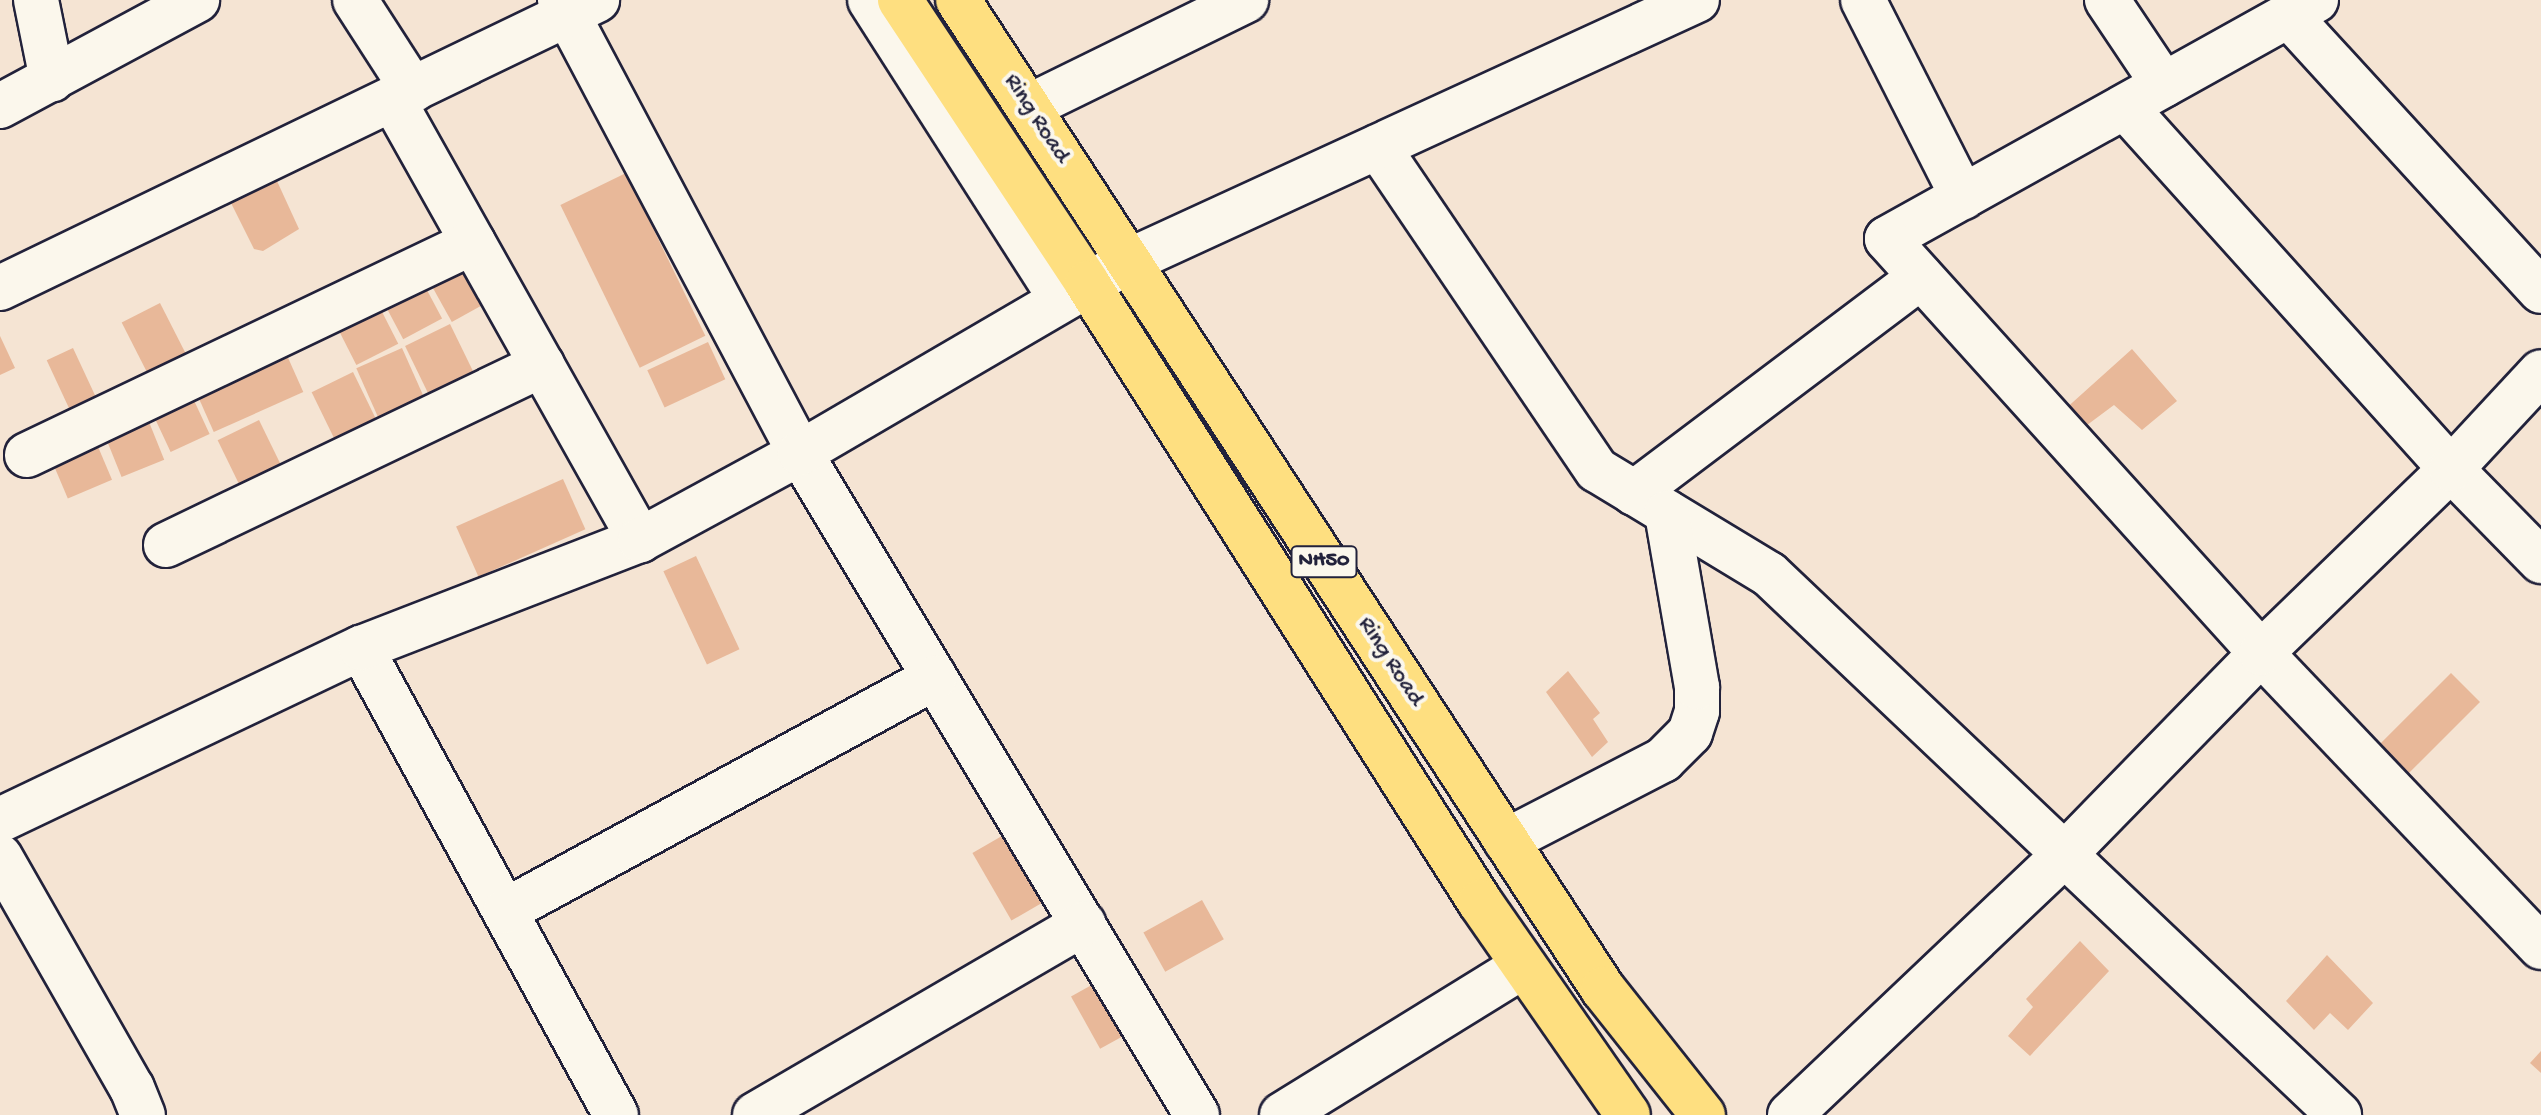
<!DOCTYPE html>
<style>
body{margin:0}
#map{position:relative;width:2541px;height:1115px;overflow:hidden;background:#f5e4d3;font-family:"Gochi Hand",sans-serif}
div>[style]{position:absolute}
.building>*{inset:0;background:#e8b899;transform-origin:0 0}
.roads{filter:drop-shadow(2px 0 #22223b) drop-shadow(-2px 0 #22223b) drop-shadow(0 2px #22223b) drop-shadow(0 -2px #22223b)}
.minor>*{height:44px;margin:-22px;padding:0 22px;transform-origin:22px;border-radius:22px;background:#fbf7ec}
.highway>*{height:44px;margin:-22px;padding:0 22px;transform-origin:22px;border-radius:22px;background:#fedf80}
span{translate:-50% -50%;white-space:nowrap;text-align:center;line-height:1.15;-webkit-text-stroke:8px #fbf7ec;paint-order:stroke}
.shield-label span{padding:2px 6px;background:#fbf7ec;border:2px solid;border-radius:6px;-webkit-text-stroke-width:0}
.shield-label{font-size:22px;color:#22223b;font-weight:700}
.street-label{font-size:24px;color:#22223b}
</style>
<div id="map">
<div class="building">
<i style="clip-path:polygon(271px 168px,299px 229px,263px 251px,254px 249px,226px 193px)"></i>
<i style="left:626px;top:173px;width:181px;height:73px;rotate:64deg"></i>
<i style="left:469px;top:252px;width:53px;height:49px;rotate:61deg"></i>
<i style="left:420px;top:277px;width:47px;height:44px;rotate:62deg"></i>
<i style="left:376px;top:300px;width:49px;height:47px;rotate:63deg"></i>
<i style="left:160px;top:303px;width:60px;height:43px;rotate:63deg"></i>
<i style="left:450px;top:324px;width:59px;height:50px;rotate:64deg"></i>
<i style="clip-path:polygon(0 336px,15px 368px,0 375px)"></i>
<i style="left:708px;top:342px;width:41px;height:67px;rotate:65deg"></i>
<i style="left:73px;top:348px;width:68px;height:29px;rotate:65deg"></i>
<i style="left:402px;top:348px;width:68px;height:50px;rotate:66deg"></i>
<i style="clip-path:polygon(2132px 349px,2177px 401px,2142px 430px,2114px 405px,2079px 431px,2063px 411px)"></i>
<i style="left:285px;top:351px;width:45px;height:98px;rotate:66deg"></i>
<i style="left:353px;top:372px;width:69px;height:46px;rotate:64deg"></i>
<i style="left:191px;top:394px;width:44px;height:43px;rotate:65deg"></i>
<i style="left:147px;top:417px;width:46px;height:46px;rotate:68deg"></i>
<i style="left:259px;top:420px;width:64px;height:46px;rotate:64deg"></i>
<i style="left:96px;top:442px;width:41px;height:48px;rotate:67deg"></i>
<i style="left:563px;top:479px;width:55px;height:117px;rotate:66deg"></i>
<i style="left:696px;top:556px;width:103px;height:36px;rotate:65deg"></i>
<i style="clip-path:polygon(1568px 671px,1600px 713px,1593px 719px,1608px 742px,1592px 757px,1546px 692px)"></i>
<i style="left:2451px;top:673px;width:41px;height:103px;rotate:45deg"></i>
<i style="left:1014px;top:829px;width:78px;height:48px;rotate:60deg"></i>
<i style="left:1202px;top:900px;width:45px;height:67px;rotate:61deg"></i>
<i style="clip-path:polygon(2080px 941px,2109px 971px,2030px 1056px,2008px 1036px,2033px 1007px,2026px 999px)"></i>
<i style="clip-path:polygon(2327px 955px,2373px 1003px,2348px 1030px,2330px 1013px,2314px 1030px,2286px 1001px)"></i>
<i style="left:1106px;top:977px;width:60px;height:40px;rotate:61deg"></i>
<i style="clip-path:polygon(2541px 1051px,2541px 1073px,2530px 1063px)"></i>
</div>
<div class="roads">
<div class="minor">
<i style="left:36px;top:0;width:81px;rotate:78.6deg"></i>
<i style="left:355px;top:0;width:107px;rotate:57.2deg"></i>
<i style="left:560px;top:0;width:513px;rotate:62.09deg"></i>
<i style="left:800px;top:453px;width:772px;rotate:59.05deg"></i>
<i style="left:870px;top:0;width:355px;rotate:57.4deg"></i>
<i style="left:1863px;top:0;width:221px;rotate:63.1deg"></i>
<i style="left:2107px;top:0;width:102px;rotate:56.2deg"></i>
<i style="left:2316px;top:0;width:491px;rotate:150.9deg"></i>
<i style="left:1887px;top:239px;width:558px;rotate:47.91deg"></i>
<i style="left:2261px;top:653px;width:406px;rotate:46.4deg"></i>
<i style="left:2288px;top:15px;width:374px;rotate:47.5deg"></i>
<i style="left:393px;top:100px;width:505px;rotate:60.69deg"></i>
<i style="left:0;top:106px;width:224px;rotate:-28.3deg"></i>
<i style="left:1028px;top:107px;width:243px;rotate:-26.1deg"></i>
<i style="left:2125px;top:107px;width:487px;rotate:48deg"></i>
<i style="left:2451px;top:469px;width:129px;rotate:45.6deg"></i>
<i style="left:1378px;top:147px;width:390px;rotate:55.9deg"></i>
<i style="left:1597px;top:470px;width:201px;rotate:31.2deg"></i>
<i style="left:1769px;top:574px;width:786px;rotate:43.5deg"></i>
<i style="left:0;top:288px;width:663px;rotate:-25.75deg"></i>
<i style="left:27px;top:455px;width:494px;rotate:-25.5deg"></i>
<i style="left:1634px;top:493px;width:359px;rotate:-37deg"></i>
<i style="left:166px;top:545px;width:417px;rotate:-25.6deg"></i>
<i style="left:361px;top:648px;width:532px;rotate:61.36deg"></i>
<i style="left:0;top:820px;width:400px;rotate:-25.5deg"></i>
<i style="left:361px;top:648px;width:299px;rotate:-21.2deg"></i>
<i style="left:640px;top:540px;width:182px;rotate:-28.5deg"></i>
<i style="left:800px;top:453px;width:381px;rotate:-30.3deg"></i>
<i style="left:1129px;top:261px;width:625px;rotate:-24.68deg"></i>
<i style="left:1506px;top:841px;width:177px;rotate:-27.3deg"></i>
<i style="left:1663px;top:760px;width:38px;rotate:-45deg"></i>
<i style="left:1690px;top:733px;width:23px;rotate:-72deg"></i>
<i style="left:1697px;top:711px;width:24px;rotate:-90deg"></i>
<i style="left:1697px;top:687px;width:177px;rotate:-99.8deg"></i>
<i style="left:0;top:857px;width:266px;rotate:60.3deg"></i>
<i style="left:132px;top:1088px;width:29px;rotate:68deg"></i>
<i style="left:505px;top:911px;width:489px;rotate:-28.5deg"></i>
<i style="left:755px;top:1115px;width:380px;rotate:-30.2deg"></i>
<i style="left:1282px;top:1115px;width:283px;rotate:-31.7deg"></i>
<i style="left:1790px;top:1115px;width:376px;rotate:-43.5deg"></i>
<i style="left:2063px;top:856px;width:284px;rotate:-45.7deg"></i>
<i style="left:2261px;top:653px;width:264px;rotate:-44.1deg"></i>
<i style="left:2451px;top:469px;width:132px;rotate:-47.1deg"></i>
</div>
<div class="highway">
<i style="left:900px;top:0;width:339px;rotate:56.5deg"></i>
<i style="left:1087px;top:283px;width:733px;rotate:57.59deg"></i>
<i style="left:1480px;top:902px;width:259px;rotate:55.2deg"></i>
<i style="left:958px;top:0;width:1181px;rotate:56.89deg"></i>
<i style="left:1603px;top:989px;width:161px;rotate:51.6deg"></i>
</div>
</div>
<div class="shield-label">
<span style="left:1324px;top:562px">NH50</span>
</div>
<div class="street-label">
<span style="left:1036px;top:119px;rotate:57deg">Ring Road</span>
<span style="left:1390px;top:662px;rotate:57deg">Ring Road</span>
</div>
</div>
